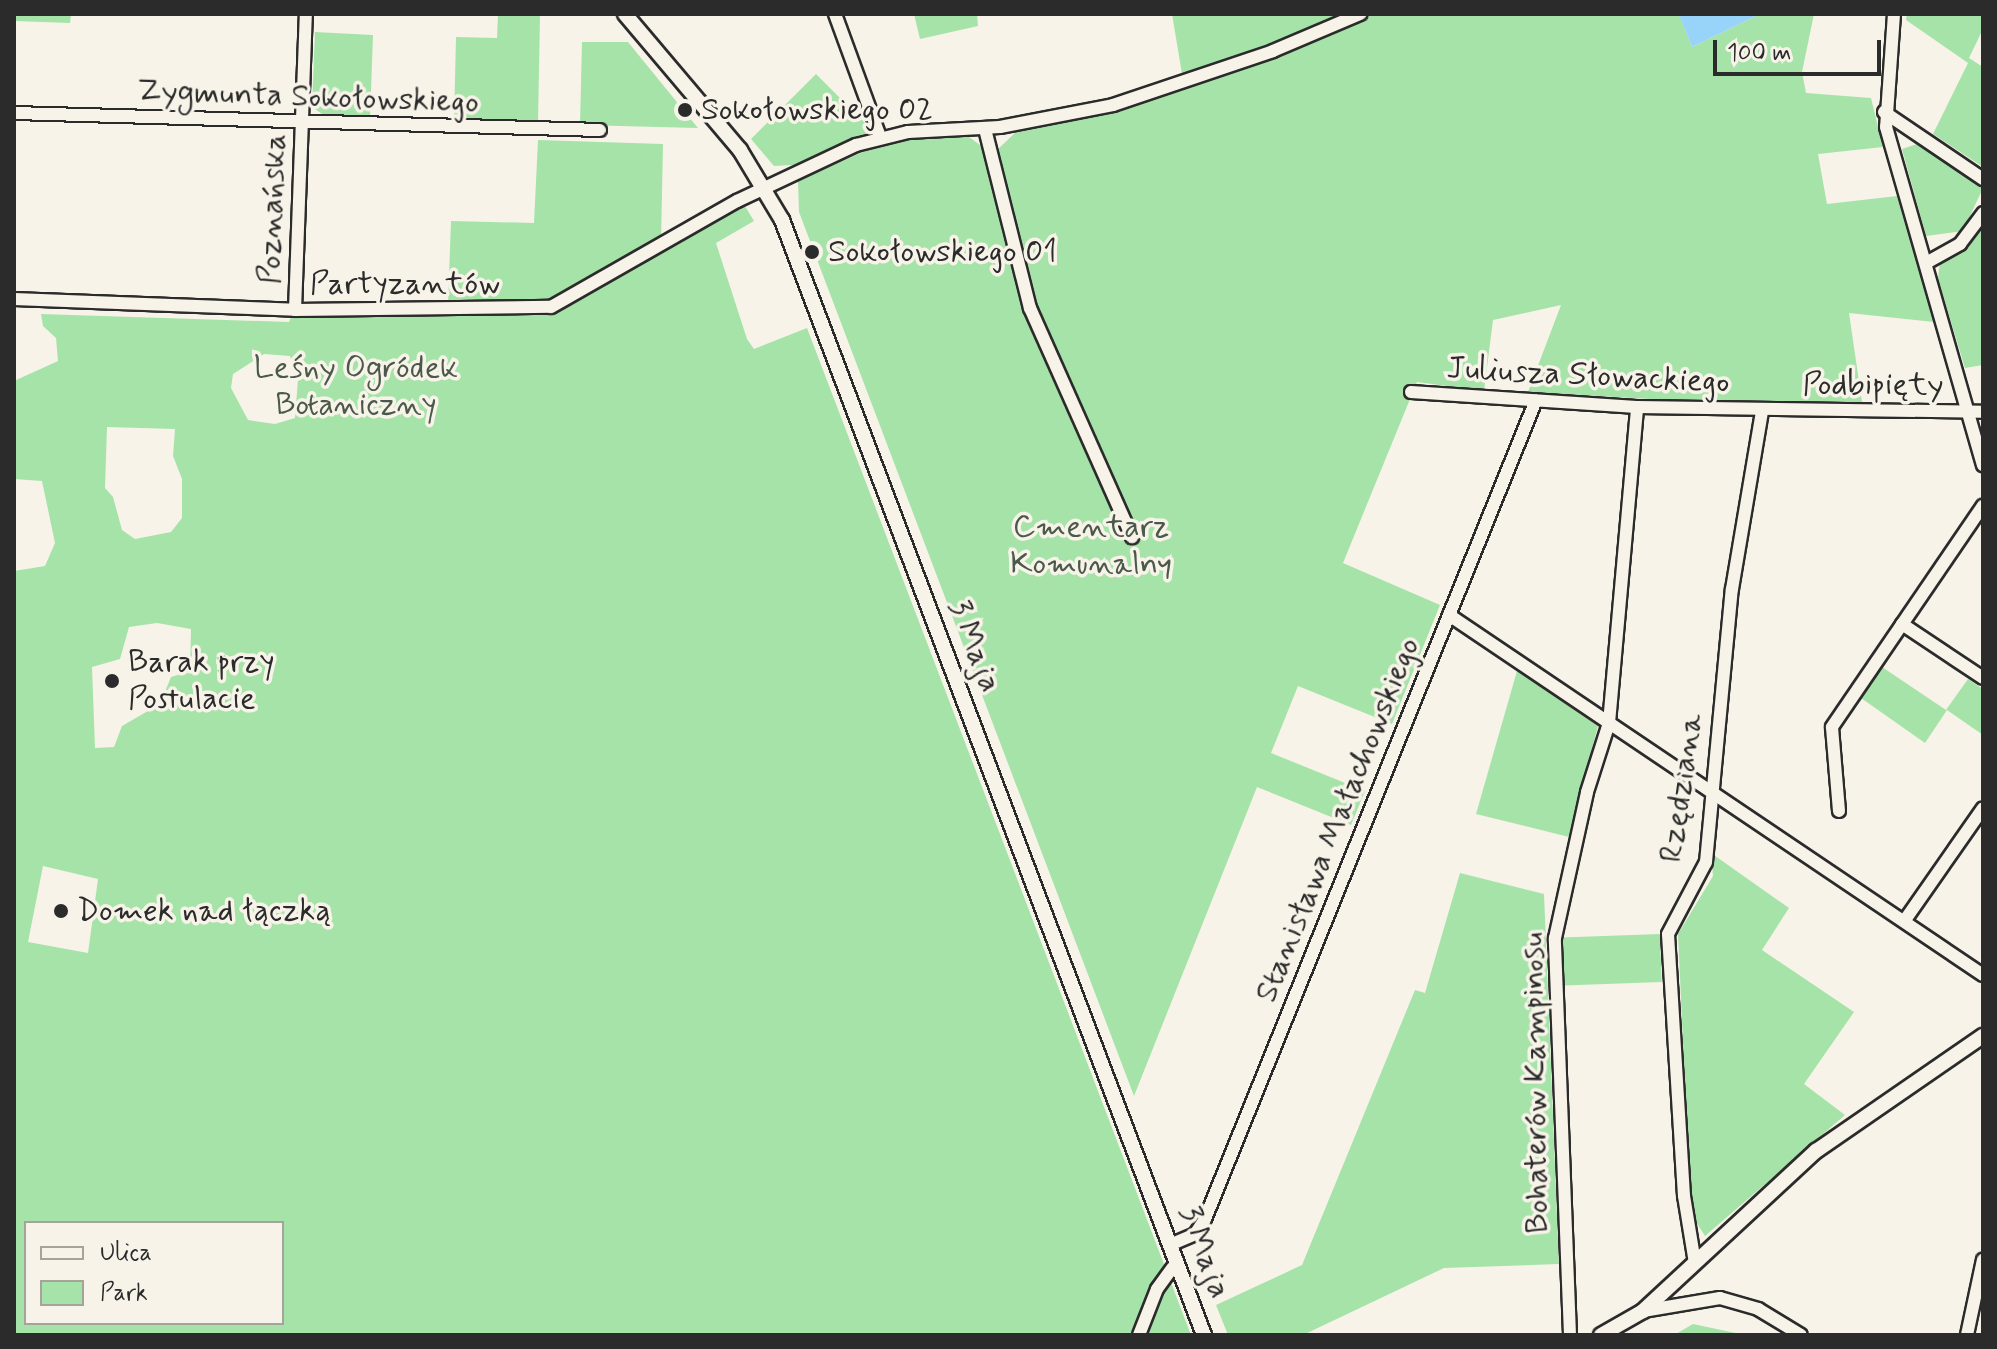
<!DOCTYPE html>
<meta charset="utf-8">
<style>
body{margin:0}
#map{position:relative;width:1997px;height:1349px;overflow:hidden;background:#f7f3e8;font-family:Mynerve,sans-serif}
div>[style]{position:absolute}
.green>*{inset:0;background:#a6e3a9;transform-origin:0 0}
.water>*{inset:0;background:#98d4f9}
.roads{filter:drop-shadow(2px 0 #2b2b2b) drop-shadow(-2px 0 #2b2b2b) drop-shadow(0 2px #2b2b2b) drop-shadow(0 -2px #2b2b2b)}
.minor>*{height:12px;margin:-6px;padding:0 6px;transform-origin:6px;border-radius:6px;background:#f7f3e8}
.tertiary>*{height:14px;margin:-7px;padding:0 7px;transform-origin:7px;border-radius:7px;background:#f7f3e8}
.dots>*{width:22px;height:22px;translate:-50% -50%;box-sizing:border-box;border:4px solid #f7f3e8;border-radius:50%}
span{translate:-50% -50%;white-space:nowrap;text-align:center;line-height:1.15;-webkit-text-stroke:7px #f7f3e8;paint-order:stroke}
.street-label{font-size:32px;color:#2b2b2b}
.poi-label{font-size:32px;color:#2b2b2b}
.left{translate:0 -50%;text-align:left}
.park-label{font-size:32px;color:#4a594a}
.frame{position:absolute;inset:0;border:16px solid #2b2b2b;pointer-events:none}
.legend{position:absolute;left:24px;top:1221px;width:260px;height:104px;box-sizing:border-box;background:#f7f3e8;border:2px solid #a5a39c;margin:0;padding:10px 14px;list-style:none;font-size:24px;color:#2b2b2b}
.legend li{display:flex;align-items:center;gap:16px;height:40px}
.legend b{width:40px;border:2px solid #a5a39c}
.scale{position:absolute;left:1713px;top:40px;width:168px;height:36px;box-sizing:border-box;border:4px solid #2b2b2b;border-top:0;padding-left:10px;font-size:24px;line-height:28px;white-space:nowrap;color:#2b2b2b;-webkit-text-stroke:6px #f7f3e8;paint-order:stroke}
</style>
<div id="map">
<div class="green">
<i style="clip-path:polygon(14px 14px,71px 14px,70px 23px,14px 21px)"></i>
<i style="clip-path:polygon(498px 14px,540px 14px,538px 123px,454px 121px,456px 37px,497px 38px)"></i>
<i style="clip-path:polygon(914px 14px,977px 14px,978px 26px,920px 39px)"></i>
<i style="clip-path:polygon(1172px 14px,1347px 14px,1281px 43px,1182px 74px)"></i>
<i style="clip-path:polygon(1370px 14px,1679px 14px,1692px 47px,1760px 14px,1814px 14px,1802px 72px,1806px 93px,1871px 98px,1883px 147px,1818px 154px,1827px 204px,1897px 196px,1934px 322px,1849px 313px,1862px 402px,1720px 403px,1528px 392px,1561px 305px,1493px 320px,1484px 391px,1417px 382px,1343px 563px,1440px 605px,1392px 724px,1298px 686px,1271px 753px,1365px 791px,1351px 825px,1257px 787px,1134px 1096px,799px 212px,798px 181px,885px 142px,965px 134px,984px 148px,1009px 257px,1014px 258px,996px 151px,1019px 129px,1119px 108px,1248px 67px)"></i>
<i style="clip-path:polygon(1907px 14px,1983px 14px,1983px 29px,1969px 58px,1983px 67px,1983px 167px,1933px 134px,1968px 63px,1906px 20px)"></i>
<i style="clip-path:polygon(315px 32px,373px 35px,370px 118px,325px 116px,312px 107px)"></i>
<i style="clip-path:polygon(582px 42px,628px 42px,698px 128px,580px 125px)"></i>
<i style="clip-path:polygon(816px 74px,869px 127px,864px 136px,809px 164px,774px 166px,751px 139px)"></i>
<i style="clip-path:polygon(538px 140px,663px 144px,661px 242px,587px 287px,536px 307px,448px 304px,451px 221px,534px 223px)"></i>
<i style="clip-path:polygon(1917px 144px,1983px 188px,1963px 231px,1926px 236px,1902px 149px)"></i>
<i style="clip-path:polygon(evenodd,742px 201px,754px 221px,716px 243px,747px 339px,754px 349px,807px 328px,1191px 1335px,14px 1335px,14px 571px,45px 566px,55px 543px,42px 481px,14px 479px,14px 381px,58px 361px,56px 338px,43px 326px,41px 314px,289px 322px,291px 317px,560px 308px,742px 201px,264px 354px,290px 356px,298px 379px,295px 418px,275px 424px,248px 420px,231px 388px,233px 374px,264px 354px,742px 201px,107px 427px,175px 429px,173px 456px,182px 479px,182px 518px,171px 532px,135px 539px,122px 530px,113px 497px,105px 488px,107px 427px,742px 201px,157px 623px,191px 629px,190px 671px,171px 677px,160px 704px,122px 726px,114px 747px,95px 748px,92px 667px,120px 659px,129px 627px,157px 623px,742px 201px,43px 866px,98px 879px,88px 953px,28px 942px,43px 866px,742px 201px,26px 1223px,282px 1223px,282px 1323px,26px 1323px,26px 1223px)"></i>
<i style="clip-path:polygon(1983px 221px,1983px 365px,1965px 368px,1938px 279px,1940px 261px)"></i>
<i style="clip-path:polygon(1882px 667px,1946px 710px,1968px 679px,1983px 689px,1983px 735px,1947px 710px,1925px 743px,1861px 698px)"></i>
<i style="clip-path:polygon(1517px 671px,1598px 726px,1569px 837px,1476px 814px)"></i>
<i style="clip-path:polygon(1711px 853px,1789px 908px,1762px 950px,1854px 1012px,1804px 1084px,1845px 1115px,1705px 1236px,1691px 1214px,1678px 934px,1713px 876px)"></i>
<i style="clip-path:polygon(1460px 873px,1544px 894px,1559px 1264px,1444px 1268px,1303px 1335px,1228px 1335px,1216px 1305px,1302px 1265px,1415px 990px,1425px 993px)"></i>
<i style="left:1660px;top:934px;width:48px;height:98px;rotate:88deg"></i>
<i style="clip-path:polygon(1693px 1324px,1745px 1335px,1674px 1335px)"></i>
</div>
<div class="water">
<i style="clip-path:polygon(1760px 14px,1692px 47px,1679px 15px,1679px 14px)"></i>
</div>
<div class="roads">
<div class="minor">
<i style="left:835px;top:14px;width:131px;rotate:69.9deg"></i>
<i style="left:1894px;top:14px;width:113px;rotate:94deg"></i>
<i style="left:1886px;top:127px;width:352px;rotate:74deg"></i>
<i style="left:1884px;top:112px;width:120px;rotate:34.1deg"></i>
<i style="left:14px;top:113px;width:586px;rotate:1.66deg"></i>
<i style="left:985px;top:129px;width:185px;rotate:75.9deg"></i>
<i style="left:1030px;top:308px;width:251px;rotate:66deg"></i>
<i style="left:1926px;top:263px;width:39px;rotate:-29deg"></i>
<i style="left:1960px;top:244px;width:39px;rotate:-53deg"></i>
<i style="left:14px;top:299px;width:281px;rotate:2.2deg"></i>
<i style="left:295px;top:310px;width:256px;rotate:-0.7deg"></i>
<i style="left:551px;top:307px;width:214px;rotate:-29.7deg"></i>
<i style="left:737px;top:201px;width:132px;rotate:-25.2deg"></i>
<i style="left:856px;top:145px;width:54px;rotate:-14deg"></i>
<i style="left:908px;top:132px;width:92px;rotate:-3.1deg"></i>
<i style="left:1000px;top:127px;width:115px;rotate:-11deg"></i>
<i style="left:1113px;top:105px;width:169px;rotate:-18.6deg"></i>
<i style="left:1273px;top:51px;width:95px;rotate:-23deg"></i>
<i style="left:295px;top:310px;width:296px;rotate:-87.9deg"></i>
<i style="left:1411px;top:392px;width:226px;rotate:3.8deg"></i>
<i style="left:1637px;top:407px;width:346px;rotate:0.8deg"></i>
<i style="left:1449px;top:615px;width:644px;rotate:33.99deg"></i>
<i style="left:1902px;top:624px;width:97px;rotate:33.7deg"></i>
<i style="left:1839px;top:811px;width:84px;rotate:-94.8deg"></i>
<i style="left:1832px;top:727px;width:268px;rotate:-55.7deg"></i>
<i style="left:1905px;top:920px;width:136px;rotate:-55.1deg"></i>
<i style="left:1172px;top:1244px;width:25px;rotate:-23deg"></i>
<i style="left:1195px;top:1234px;width:18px;rotate:-56deg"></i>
<i style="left:1205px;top:1219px;width:883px;rotate:-67.99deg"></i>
<i style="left:1695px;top:1263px;width:68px;rotate:-99.3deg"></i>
<i style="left:1684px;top:1196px;width:262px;rotate:-93.5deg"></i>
<i style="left:1668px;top:934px;width:81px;rotate:-62.2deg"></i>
<i style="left:1706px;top:862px;width:274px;rotate:-84.6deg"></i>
<i style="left:1732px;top:589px;width:181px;rotate:-80.4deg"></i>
<i style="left:1643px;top:1311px;width:78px;rotate:-9.6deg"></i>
<i style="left:1720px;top:1298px;width:40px;rotate:16deg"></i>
<i style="left:1758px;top:1309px;width:50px;rotate:31.2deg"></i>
<i style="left:1139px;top:1335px;width:49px;rotate:-68.6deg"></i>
<i style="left:1157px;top:1289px;width:26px;rotate:-54deg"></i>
<i style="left:1570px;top:1335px;width:397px;rotate:-92.2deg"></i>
<i style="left:1555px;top:938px;width:149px;rotate:-77.6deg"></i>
<i style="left:1587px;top:792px;width:72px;rotate:-72.3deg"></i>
<i style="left:1609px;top:723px;width:317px;rotate:-84.9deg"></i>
<i style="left:1967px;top:1335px;width:77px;rotate:-78deg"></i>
</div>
<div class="tertiary">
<i style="left:625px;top:14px;width:178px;rotate:49.8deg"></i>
<i style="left:740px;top:150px;width:82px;rotate:59deg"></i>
<i style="left:782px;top:220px;width:1192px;rotate:69.27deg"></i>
<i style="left:1601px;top:1335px;width:48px;rotate:-29.7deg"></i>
<i style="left:1643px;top:1311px;width:236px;rotate:-42.8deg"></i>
<i style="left:1816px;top:1151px;width:203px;rotate:-34.6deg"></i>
</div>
</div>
<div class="dots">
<i style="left:685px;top:110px;background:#2b2b2b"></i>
<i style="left:812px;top:252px;background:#2b2b2b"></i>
<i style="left:112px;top:681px;background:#2b2b2b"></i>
<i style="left:61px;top:911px;background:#2b2b2b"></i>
</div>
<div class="street-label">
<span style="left:308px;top:97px;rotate:2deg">Zygmunta Sokołowskiego</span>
<span style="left:273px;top:209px;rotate:-88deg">Poznańska</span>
<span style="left:405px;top:284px">Partyzantów</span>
<span style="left:1588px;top:376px;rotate:3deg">Juliusza Słowackiego</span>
<span style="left:1873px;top:385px">Podbipięty</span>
<span style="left:974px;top:646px;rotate:69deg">3 Maja</span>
<span style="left:1682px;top:788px;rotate:-82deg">Rzędziana</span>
<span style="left:1338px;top:820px;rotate:-68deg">Stanisława Małachowskiego</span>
<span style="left:1536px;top:1083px;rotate:-91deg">Bohaterów Kampinosu</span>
<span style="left:1204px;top:1252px;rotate:70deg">3 Maja</span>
</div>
<div class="poi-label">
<span class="left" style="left:701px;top:110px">Sokołowskiego 02</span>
<span class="left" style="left:828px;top:252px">Sokołowskiego 01</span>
<span class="left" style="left:128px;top:681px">Barak przy<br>Postulacie</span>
<span class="left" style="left:77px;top:911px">Domek nad łączką</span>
</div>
<div class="park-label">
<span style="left:356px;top:387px">Leśny Ogródek<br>Botaniczny</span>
<span style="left:1091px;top:546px">Cmentarz<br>Komunalny</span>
</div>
<div class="frame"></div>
<ul class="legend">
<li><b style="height:10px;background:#f7f3e8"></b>Ulica</li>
<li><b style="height:22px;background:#a6e3a9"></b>Park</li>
</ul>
<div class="scale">100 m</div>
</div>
